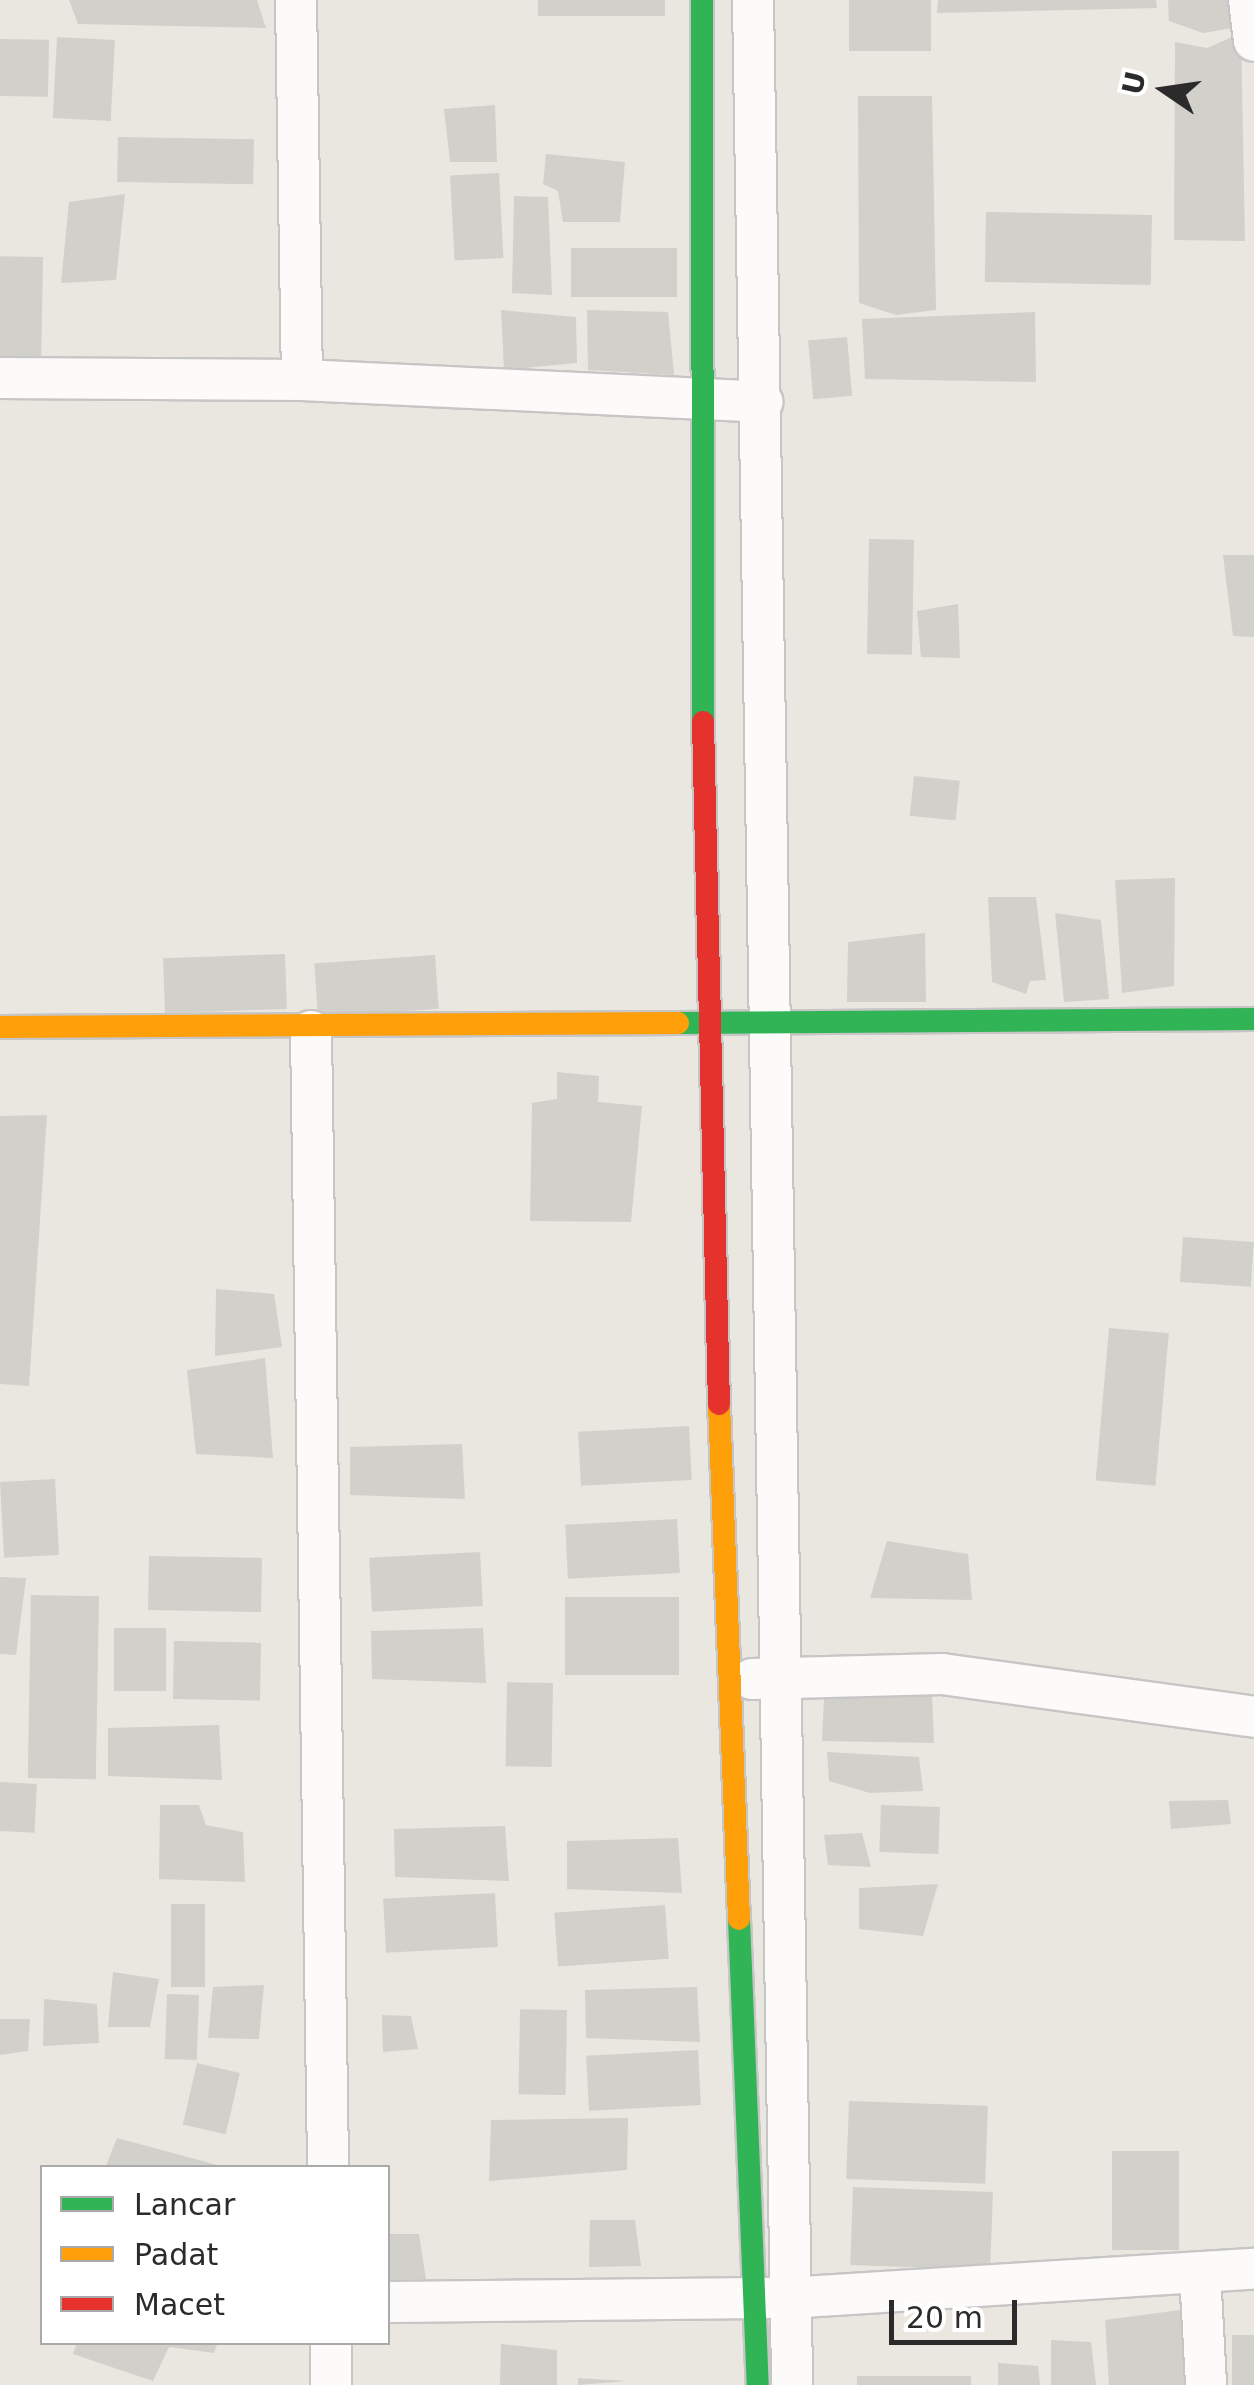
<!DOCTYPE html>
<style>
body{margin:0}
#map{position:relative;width:1254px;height:2385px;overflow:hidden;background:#eae7e0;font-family:"DejaVu Sans",sans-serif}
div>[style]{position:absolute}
.building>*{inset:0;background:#d2d0cb;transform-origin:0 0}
.roads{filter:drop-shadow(2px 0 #c7c6c6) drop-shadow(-2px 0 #c7c6c6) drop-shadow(0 2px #c7c6c6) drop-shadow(0 -2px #c7c6c6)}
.street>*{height:40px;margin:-20px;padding:0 20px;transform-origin:20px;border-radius:20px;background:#fcfbfa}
.fast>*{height:22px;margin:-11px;padding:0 11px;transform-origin:11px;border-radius:11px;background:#30b455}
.slow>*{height:22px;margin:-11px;padding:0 11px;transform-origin:11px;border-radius:11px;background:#ff9f0a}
.jam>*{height:22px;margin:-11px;padding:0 11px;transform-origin:11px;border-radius:11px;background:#e5322d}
span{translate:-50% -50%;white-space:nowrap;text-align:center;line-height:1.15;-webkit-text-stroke:8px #fff;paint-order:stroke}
.legend{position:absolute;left:40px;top:2165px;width:350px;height:180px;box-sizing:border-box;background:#fff;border:2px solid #aaa;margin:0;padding:12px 18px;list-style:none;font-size:30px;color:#2b2b2b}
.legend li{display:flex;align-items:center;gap:20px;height:50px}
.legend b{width:50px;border:2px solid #aaa}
.north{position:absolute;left:1114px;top:40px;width:100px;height:100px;-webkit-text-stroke:8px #fff;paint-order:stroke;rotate:283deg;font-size:28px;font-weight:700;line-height:40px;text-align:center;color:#2b2b2b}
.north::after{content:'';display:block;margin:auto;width:35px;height:45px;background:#2b2b2b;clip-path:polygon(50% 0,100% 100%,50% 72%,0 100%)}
.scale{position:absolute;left:889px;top:2300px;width:128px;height:45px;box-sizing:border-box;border:5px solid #2b2b2b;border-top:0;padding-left:12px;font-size:30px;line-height:35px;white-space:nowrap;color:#2b2b2b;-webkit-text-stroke:8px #fff;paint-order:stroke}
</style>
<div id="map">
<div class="building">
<i style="clip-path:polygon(69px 0,257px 0,266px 28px,78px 24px)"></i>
<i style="left:538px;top:0;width:127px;height:16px"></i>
<i style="left:849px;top:0;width:82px;height:51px"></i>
<i style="clip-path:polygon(938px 0,1156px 0,1157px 8px,937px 13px)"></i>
<i style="clip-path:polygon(1168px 0,1241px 0,1245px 26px,1203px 33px,1169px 21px)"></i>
<i style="clip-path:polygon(1241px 33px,1245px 241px,1174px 240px,1175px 42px,1207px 48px)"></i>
<i style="left:57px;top:37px;width:58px;height:81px;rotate:3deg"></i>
<i style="left:0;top:39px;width:49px;height:57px;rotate:1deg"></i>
<i style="clip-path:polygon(858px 96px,932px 96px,936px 310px,896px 315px,859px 303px)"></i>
<i style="clip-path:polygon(495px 105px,497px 162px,450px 162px,444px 109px)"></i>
<i style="left:118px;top:137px;width:136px;height:45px;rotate:1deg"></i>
<i style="clip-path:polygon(546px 154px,625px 162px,620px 222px,563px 222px,558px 191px,543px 184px)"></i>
<i style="left:499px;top:173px;width:85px;height:49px;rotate:87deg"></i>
<i style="clip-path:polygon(125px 194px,116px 280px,61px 283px,69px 202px)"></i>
<i style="clip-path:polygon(514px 196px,548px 197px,552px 295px,512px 293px)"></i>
<i style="left:986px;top:212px;width:166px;height:70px;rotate:1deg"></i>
<i style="left:571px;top:248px;width:106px;height:49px"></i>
<i style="left:43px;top:257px;width:101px;height:43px;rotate:91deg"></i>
<i style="clip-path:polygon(501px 310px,576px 317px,577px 363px,504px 370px)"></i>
<i style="clip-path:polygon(587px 310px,668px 312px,674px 375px,588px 370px)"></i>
<i style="clip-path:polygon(1035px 312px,1036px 382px,865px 379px,862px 319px)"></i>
<i style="left:847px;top:337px;width:59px;height:39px;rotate:85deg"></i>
<i style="left:869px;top:539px;width:45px;height:115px;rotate:1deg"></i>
<i style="clip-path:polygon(1223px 555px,1254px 555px,1254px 637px,1233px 636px)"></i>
<i style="clip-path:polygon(958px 604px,960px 658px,921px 657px,917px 611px)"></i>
<i style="left:914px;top:776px;width:46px;height:40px;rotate:6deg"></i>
<i style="clip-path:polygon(1175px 878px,1174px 986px,1122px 993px,1115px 880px)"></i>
<i style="clip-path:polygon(988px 897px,1036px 897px,1046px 980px,1030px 981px,1026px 994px,992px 982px)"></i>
<i style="clip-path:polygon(1055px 913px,1101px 920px,1109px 999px,1064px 1002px)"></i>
<i style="clip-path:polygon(925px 933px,926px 1002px,847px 1002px,848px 942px)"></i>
<i style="left:285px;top:954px;width:55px;height:122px;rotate:88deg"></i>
<i style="left:435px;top:955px;width:54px;height:121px;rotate:86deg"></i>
<i style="clip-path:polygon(557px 1072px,599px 1076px,598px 1102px,642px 1106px,631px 1222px,530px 1221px,532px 1103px,557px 1099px)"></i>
<i style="clip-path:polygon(47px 1115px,29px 1386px,0 1384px,0 1116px)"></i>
<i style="left:1183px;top:1237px;width:71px;height:45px;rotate:4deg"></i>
<i style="clip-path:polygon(216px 1289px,274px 1294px,282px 1347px,215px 1356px)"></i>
<i style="left:1109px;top:1328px;width:60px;height:153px;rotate:5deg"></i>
<i style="clip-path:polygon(265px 1358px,273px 1458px,196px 1454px,187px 1370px)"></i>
<i style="left:689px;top:1426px;width:54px;height:111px;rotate:87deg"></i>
<i style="clip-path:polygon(462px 1444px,465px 1499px,350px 1495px,350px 1447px)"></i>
<i style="left:55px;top:1479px;width:76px;height:55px;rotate:87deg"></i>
<i style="left:677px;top:1519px;width:54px;height:112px;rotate:87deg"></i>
<i style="clip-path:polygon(887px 1541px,968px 1554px,972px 1600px,870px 1598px)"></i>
<i style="left:480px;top:1552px;width:54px;height:111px;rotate:87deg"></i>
<i style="left:149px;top:1556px;width:113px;height:54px;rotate:1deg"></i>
<i style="clip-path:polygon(0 1577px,26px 1578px,16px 1655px,0 1654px)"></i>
<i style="left:31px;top:1595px;width:68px;height:183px;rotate:1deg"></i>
<i style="left:565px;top:1597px;width:114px;height:78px"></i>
<i style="left:114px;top:1628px;width:52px;height:63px"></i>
<i style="clip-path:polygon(483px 1628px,486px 1683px,372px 1679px,371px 1631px)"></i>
<i style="left:174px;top:1641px;width:87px;height:58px;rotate:1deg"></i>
<i style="left:553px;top:1683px;width:84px;height:46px;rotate:91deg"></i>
<i style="clip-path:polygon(932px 1692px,934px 1743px,822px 1741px,824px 1697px)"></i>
<i style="clip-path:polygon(219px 1725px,222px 1780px,108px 1776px,108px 1728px)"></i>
<i style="clip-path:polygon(827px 1752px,919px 1757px,923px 1791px,870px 1793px,829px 1781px)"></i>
<i style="left:0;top:1782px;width:37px;height:49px;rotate:3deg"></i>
<i style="clip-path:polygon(1228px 1800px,1231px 1824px,1171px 1829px,1169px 1801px)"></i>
<i style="clip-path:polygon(160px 1805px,199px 1805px,206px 1825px,243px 1832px,245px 1882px,159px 1879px)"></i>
<i style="left:881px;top:1805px;width:59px;height:47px;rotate:2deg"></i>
<i style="clip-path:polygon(505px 1826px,509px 1881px,395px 1877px,394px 1829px)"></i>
<i style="clip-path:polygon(862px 1833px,871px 1867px,828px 1865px,824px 1835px)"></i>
<i style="clip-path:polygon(678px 1838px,682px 1893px,567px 1889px,567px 1841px)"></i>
<i style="clip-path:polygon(938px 1884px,923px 1936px,859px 1929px,859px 1888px)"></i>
<i style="left:495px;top:1893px;width:54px;height:112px;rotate:87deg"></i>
<i style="left:205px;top:1904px;width:83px;height:34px;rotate:90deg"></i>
<i style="left:665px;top:1905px;width:54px;height:111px;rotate:86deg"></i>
<i style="clip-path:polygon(113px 1972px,159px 1979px,150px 2027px,108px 2027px)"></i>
<i style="clip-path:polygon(264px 1985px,259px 2039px,208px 2038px,213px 1987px)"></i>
<i style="clip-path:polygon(697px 1987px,700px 2042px,586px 2038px,585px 1990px)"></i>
<i style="left:167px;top:1994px;width:32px;height:65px;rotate:2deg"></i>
<i style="clip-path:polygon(44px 1999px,97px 2004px,99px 2043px,43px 2046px)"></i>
<i style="left:567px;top:2010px;width:85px;height:47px;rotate:91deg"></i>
<i style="clip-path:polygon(382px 2015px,411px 2016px,418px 2049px,383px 2052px)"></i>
<i style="clip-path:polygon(0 2019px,30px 2019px,28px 2051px,0 2055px)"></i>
<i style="left:698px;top:2050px;width:55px;height:112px;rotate:87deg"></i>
<i style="left:197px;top:2063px;width:44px;height:63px;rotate:13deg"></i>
<i style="left:849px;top:2101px;width:139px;height:78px;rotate:2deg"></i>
<i style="clip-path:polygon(628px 2118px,627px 2170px,489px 2181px,491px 2120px)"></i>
<i style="clip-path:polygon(117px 2138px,221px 2166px,221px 2168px,105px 2168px)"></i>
<i style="left:1112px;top:2151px;width:67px;height:99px"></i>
<i style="left:853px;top:2187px;width:140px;height:78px;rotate:2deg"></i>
<i style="clip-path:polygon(590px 2220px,635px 2220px,641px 2266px,589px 2267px)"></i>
<i style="clip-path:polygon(388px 2234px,419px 2234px,426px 2279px,388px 2280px)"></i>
<i style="clip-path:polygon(1195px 2308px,1197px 2385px,1109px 2385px,1105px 2320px)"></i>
<i style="left:1232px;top:2335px;width:22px;height:50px"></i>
<i style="clip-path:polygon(1051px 2340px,1091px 2342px,1096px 2385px,1051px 2385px)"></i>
<i style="clip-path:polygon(77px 2342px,218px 2342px,214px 2353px,169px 2347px,153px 2381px,73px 2354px)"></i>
<i style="clip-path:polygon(501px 2344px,557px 2350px,557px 2385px,500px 2385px)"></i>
<i style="clip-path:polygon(998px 2363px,1038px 2366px,1040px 2385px,998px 2385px)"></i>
<i style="left:857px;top:2376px;width:114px;height:9px"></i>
<i style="clip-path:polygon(578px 2378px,627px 2381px,578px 2385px)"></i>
</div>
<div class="roads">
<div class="street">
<i style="left:296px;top:0;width:380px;rotate:89.1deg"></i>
<i style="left:753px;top:0;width:2385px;rotate:89.06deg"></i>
<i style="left:1249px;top:0;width:41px;rotate:83deg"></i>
<i style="left:0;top:378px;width:302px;rotate:0.4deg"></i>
<i style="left:302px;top:380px;width:461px;rotate:2.7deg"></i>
<i style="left:311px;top:1031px;width:1137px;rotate:89.14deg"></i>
<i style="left:752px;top:1679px;width:190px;rotate:-1.5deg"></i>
<i style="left:942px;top:1674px;width:315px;rotate:7.8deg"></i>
<i style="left:1200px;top:2273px;width:112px;rotate:86.9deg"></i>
<i style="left:388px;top:2302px;width:399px;rotate:-0.6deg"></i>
<i style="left:787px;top:2298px;width:468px;rotate:-3.6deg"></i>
<i style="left:331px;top:2342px;width:43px;rotate:90deg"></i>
</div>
<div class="fast">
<i style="left:702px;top:0;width:722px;rotate:89.92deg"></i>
<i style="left:678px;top:1023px;width:576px;rotate:-0.4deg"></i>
<i style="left:739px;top:1919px;width:466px;rotate:87.7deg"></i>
</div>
<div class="slow">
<i style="left:0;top:1027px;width:678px;rotate:-0.34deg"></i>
<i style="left:719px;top:1404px;width:515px;rotate:87.78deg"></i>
</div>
<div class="jam">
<i style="left:703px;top:722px;width:682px;rotate:88.66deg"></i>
</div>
</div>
<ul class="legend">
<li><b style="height:12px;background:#30b455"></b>Lancar</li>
<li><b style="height:12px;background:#ff9f0a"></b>Padat</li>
<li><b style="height:12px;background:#e5322d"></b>Macet</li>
</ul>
<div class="north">U</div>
<div class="scale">20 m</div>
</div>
